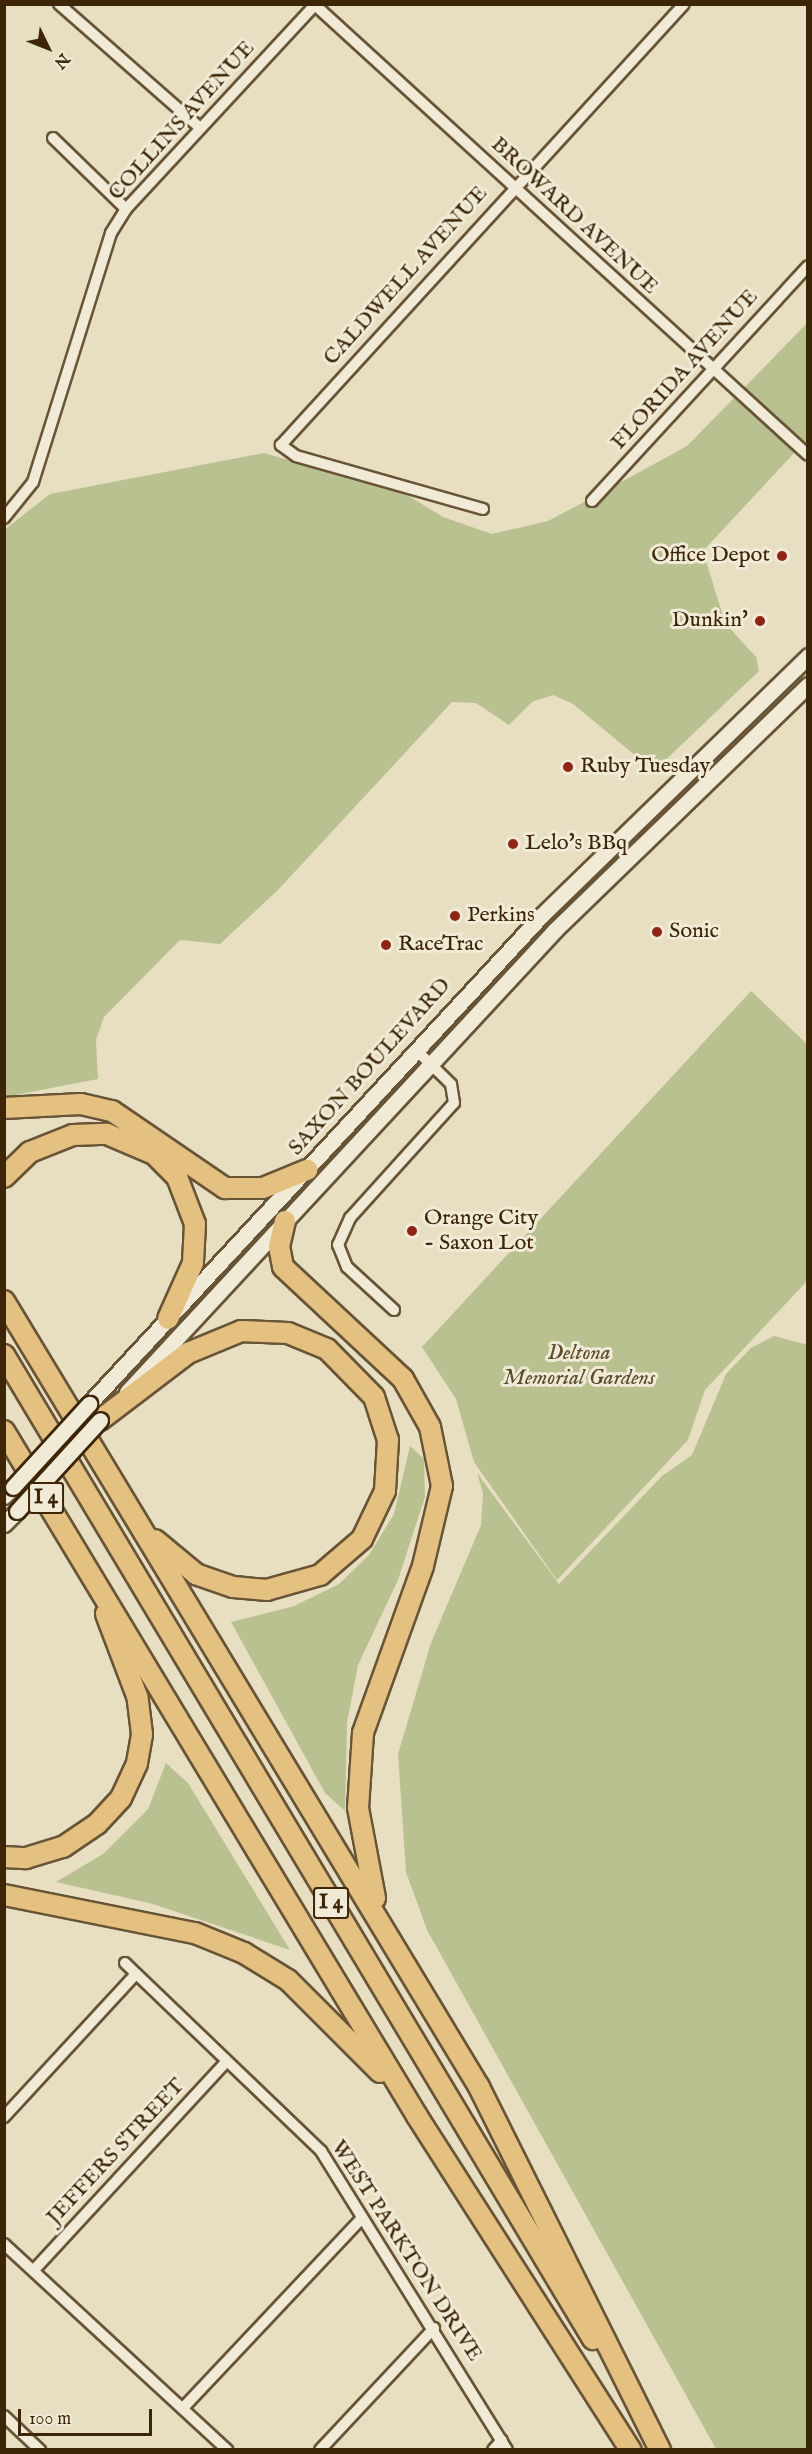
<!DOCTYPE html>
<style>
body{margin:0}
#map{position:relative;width:812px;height:2454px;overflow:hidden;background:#e8dfc2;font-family:"IM FELL English",serif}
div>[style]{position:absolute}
.green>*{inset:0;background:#b9c191}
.roads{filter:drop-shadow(2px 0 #685436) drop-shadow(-2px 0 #685436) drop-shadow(0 2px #685436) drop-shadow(0 -2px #685436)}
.minor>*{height:10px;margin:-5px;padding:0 5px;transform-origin:5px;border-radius:5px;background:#f0ead7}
.secondary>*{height:15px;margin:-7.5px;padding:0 7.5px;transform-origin:7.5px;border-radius:7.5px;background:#f0ead7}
.motorway>*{height:20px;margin:-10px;padding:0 10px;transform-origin:10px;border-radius:10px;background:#e4c081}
.bridges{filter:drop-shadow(2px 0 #3d2607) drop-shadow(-2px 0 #3d2607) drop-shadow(0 2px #3d2607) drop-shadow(0 -2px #3d2607)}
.secondary-bridge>*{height:15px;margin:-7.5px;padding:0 7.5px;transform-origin:7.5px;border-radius:7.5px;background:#f0ead7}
.dots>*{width:16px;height:16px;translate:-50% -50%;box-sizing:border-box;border:3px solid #f0ead7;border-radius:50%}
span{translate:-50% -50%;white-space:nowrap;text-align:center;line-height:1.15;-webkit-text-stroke:6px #f0ead7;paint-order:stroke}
.shield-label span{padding:2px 4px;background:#f0ead7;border:2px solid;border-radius:4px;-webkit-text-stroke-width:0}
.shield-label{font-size:21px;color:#3d2607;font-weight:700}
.street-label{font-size:22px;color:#3d2607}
.poi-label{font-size:22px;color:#3d2607}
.right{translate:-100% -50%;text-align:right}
.left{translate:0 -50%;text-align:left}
.park-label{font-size:22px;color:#5c4d2a;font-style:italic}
.frame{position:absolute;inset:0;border:6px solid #3d2607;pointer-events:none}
.north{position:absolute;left:18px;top:18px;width:60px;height:60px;-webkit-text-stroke:4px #f0ead7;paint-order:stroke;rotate:133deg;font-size:16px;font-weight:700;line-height:24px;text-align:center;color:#3d2607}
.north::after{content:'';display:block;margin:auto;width:21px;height:27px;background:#3d2607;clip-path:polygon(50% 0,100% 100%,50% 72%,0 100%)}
.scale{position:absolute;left:18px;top:2409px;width:134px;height:27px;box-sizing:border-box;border:3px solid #3d2607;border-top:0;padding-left:8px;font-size:18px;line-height:21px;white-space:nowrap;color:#3d2607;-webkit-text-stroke:4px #f0ead7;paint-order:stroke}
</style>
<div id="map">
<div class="green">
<i style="clip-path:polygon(807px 323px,808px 439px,803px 445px,742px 390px)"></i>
<i style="clip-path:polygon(735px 397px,796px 451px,703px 551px,725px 623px,756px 657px,759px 671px,654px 771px,573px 704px,553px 695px,532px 702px,509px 725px,476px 703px,452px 702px,278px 890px,220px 944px,180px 940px,104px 1017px,96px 1040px,98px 1079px,5px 1097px,4px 530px,50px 494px,264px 453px,404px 493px,443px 517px,492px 534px,548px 521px,586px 501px,593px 508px,612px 487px,687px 446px)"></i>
<i style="clip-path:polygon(751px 991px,807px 1044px,807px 1281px,705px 1390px,688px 1440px,557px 1580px,474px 1462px,456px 1399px,422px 1347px)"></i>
<i style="clip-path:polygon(774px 1336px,808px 1345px,807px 2449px,716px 2449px,427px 1930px,406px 1872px,398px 1754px,431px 1643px,481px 1525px,483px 1493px,477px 1473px,559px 1584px,662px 1476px,692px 1455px,726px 1374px,751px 1348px)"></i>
<i style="clip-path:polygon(410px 1446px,424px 1459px,425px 1497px,398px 1580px,358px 1665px,347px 1723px,345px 1811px,325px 1793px,231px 1622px,294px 1606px,339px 1584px,369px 1555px,394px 1514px)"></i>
<i style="clip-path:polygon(166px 1763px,188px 1783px,290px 1950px,153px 1904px,56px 1882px,103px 1854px,148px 1809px)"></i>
</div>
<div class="roads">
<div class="minor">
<i style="left:59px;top:4px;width:188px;rotate:41.3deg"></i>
<i style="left:315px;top:5px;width:667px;rotate:42.39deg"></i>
<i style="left:53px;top:138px;width:102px;rotate:44.2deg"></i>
<i style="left:592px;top:501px;width:319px;rotate:-47.4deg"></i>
<i style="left:483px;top:509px;width:194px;rotate:-164.2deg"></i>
<i style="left:296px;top:456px;width:19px;rotate:-144deg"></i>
<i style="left:281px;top:445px;width:597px;rotate:-47.58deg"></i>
<i style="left:4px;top:518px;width:46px;rotate:-51.1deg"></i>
<i style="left:33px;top:482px;width:261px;rotate:-72.6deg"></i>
<i style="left:111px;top:233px;width:28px;rotate:-58deg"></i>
<i style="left:126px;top:209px;width:280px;rotate:-47.2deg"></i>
<i style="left:394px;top:1310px;width:64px;rotate:-137.5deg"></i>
<i style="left:347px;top:1267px;width:24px;rotate:-112deg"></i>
<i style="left:338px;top:1245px;width:30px;rotate:-66deg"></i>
<i style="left:350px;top:1218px;width:155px;rotate:-47.9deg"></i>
<i style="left:454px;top:1103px;width:19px;rotate:-99deg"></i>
<i style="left:451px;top:1084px;width:50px;rotate:-135.8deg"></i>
<i style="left:125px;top:1963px;width:272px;rotate:43.8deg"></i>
<i style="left:321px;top:2151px;width:352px;rotate:58.1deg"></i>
<i style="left:4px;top:2117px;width:193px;rotate:-47.3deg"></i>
<i style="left:4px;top:2244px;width:304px;rotate:42.7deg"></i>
<i style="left:34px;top:2270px;width:284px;rotate:-47.3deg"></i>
<i style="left:183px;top:2408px;width:260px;rotate:-46.7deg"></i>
<i style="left:4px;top:2416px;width:50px;rotate:43.4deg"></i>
<i style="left:320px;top:2450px;width:167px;rotate:-46.9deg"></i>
<i style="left:493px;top:2450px;width:13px;rotate:-48deg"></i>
</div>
<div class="secondary">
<i style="left:127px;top:1392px;width:630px;rotate:-47.19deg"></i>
<i style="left:555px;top:930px;width:352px;rotate:-44.1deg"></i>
<i style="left:89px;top:1404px;width:665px;rotate:-47.19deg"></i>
<i style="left:541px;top:916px;width:373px;rotate:-44.2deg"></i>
<i style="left:4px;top:1496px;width:13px;rotate:-45deg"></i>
<i style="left:4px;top:1524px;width:18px;rotate:-45deg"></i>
</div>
<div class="motorway">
<i style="left:4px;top:1108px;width:77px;rotate:-3deg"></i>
<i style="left:81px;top:1104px;width:32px;rotate:13deg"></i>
<i style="left:112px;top:1111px;width:137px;rotate:34.3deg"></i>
<i style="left:225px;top:1188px;width:38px"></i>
<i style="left:263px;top:1188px;width:48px;rotate:-22.2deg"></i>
<i style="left:4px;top:1177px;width:36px;rotate:-44deg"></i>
<i style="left:30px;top:1152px;width:46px;rotate:-21.6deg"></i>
<i style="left:73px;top:1135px;width:34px;rotate:-2deg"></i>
<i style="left:107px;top:1134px;width:51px;rotate:23.1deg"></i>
<i style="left:154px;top:1154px;width:33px;rotate:45deg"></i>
<i style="left:177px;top:1177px;width:50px;rotate:69deg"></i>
<i style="left:195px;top:1224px;width:39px;rotate:93deg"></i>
<i style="left:193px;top:1263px;width:61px;rotate:114.1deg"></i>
<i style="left:285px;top:1221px;width:26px;rotate:103deg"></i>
<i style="left:279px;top:1246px;width:21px;rotate:79deg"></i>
<i style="left:283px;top:1267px;width:164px;rotate:43deg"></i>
<i style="left:403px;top:1379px;width:55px;rotate:60.6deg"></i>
<i style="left:430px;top:1427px;width:60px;rotate:78.5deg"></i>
<i style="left:442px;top:1486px;width:82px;rotate:103.4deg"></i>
<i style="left:423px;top:1566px;width:177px;rotate:109.8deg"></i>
<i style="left:363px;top:1733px;width:75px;rotate:93.8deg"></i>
<i style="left:358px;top:1808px;width:92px;rotate:79.3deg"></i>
<i style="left:4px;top:1301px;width:918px;rotate:58.85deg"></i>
<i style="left:479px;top:2087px;width:406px;rotate:63.5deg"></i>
<i style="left:4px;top:1355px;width:1147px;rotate:59.1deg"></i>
<i style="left:100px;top:1420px;width:111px;rotate:-37.3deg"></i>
<i style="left:188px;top:1353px;width:57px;rotate:-22.5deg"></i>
<i style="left:241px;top:1331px;width:47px;rotate:2.4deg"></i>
<i style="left:288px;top:1333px;width:42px;rotate:22.3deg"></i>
<i style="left:327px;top:1349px;width:67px;rotate:45.6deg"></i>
<i style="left:374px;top:1397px;width:45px;rotate:72deg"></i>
<i style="left:388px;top:1440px;width:51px;rotate:93.4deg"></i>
<i style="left:385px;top:1491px;width:53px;rotate:115.6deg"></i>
<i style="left:362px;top:1539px;width:55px;rotate:139.4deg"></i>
<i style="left:320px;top:1575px;width:55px;rotate:164.2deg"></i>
<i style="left:267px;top:1590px;width:34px;rotate:-175deg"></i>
<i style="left:233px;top:1587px;width:39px;rotate:-161deg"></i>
<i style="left:196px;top:1574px;width:53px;rotate:-140.3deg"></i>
<i style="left:4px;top:1431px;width:800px;rotate:58.91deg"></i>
<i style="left:417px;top:2116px;width:397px;rotate:57.4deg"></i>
<i style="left:4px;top:1857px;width:22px;rotate:3deg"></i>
<i style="left:26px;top:1858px;width:39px;rotate:-17deg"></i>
<i style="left:63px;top:1847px;width:41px;rotate:-34.1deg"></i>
<i style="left:97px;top:1824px;width:35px;rotate:-47deg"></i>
<i style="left:121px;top:1798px;width:38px;rotate:-65deg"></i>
<i style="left:137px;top:1763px;width:29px;rotate:-80deg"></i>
<i style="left:142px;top:1734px;width:38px;rotate:-97deg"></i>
<i style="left:137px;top:1696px;width:88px;rotate:-110.7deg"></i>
<i style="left:4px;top:1895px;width:195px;rotate:11.3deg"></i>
<i style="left:195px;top:1933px;width:53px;rotate:22.2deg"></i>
<i style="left:244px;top:1953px;width:52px;rotate:31.5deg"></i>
<i style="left:288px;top:1980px;width:130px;rotate:45deg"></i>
</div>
</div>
<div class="bridges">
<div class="secondary-bridge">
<i style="left:13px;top:1487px;width:113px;rotate:-47.5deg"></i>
<i style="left:17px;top:1511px;width:123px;rotate:-47.6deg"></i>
</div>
</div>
<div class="dots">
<i style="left:782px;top:556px;background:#8f2418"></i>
<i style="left:760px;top:621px;background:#8f2418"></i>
<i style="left:568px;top:767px;background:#8f2418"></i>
<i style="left:513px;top:844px;background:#8f2418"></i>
<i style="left:455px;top:916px;background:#8f2418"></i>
<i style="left:657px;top:932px;background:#8f2418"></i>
<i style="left:386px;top:945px;background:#8f2418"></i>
<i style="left:412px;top:1231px;background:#8f2418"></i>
</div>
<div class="shield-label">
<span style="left:46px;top:1498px">I 4</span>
<span style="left:331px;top:1903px">I 4</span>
</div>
<div class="street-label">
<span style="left:182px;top:121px;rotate:-48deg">COLLINS AVENUE</span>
<span style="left:574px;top:216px;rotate:43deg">BROWARD AVENUE</span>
<span style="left:406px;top:276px;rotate:-48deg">CALDWELL AVENUE</span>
<span style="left:685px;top:370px;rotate:-48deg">FLORIDA AVENUE</span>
<span style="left:370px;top:1067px;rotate:-48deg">SAXON BOULEVARD</span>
<span style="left:116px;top:2152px;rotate:-47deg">JEFFERS STREET</span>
<span style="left:406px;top:2251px;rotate:57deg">WEST PARKTON DRIVE</span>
</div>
<div class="poi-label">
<span class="right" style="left:770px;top:556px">Office Depot</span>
<span class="right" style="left:748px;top:621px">Dunkin'</span>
<span class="left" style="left:580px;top:767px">Ruby Tuesday</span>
<span class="left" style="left:525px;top:844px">Lelo's BBq</span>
<span class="left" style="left:467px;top:916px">Perkins</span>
<span class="left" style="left:669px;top:932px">Sonic</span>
<span class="left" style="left:398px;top:945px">RaceTrac</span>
<span class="left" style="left:424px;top:1231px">Orange City<br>- Saxon Lot</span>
</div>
<div class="park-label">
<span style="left:579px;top:1366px">Deltona<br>Memorial Gardens</span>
</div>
<div class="frame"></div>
<div class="north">N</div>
<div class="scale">100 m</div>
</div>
